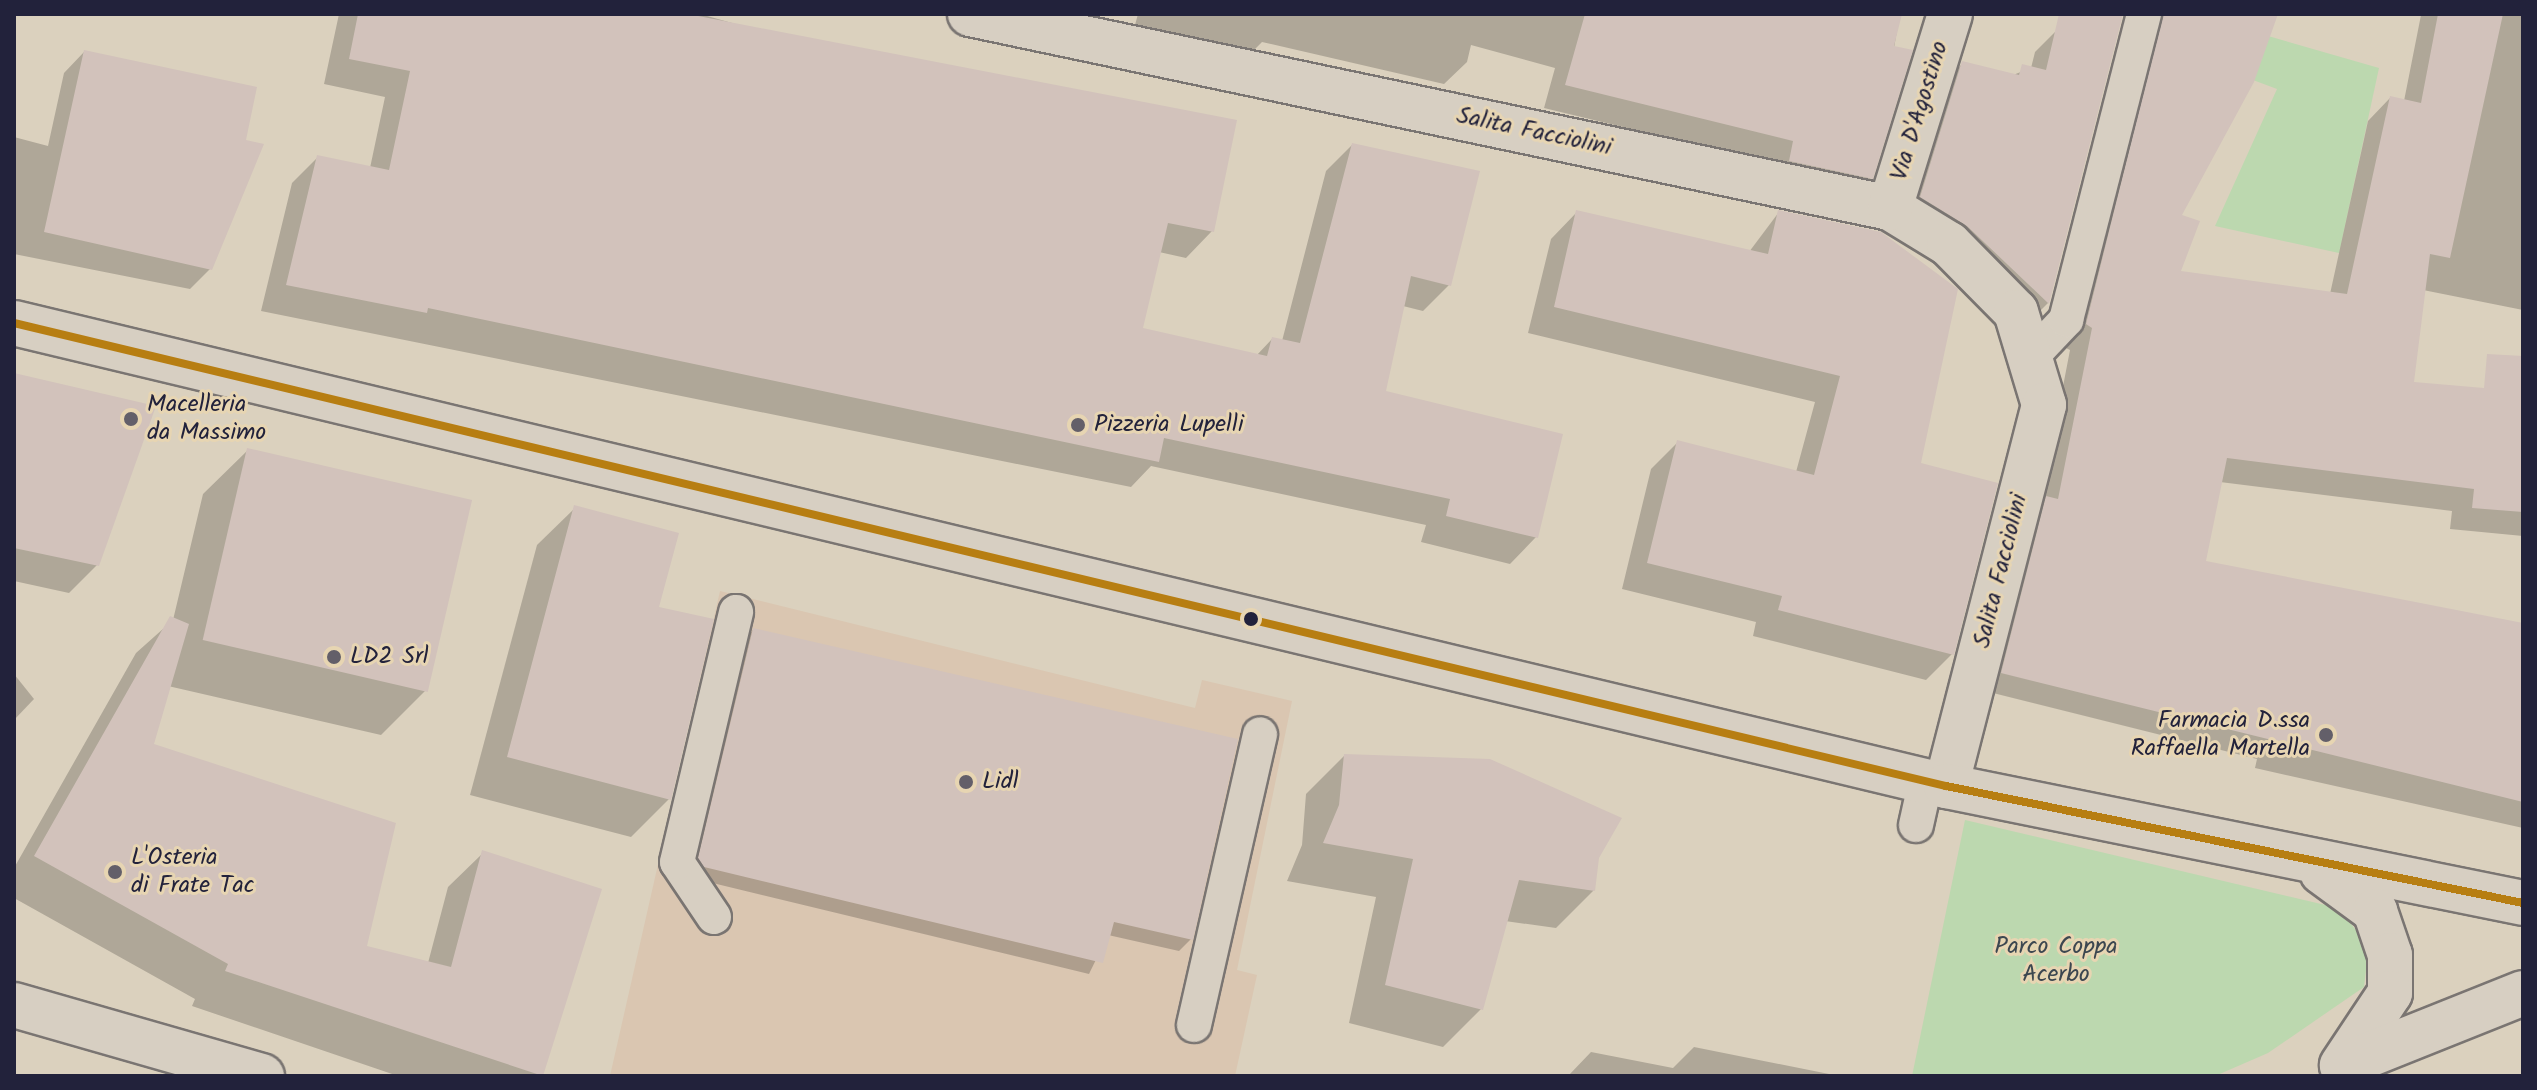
<!DOCTYPE html>
<style>
body{margin:0}
#map{position:relative;width:2537px;height:1090px;overflow:hidden;background:#dbd1be;font-family:Kalam,sans-serif}
div>[style]{position:absolute}
.built>*{inset:0;background:#dac6b1}
.green>*{inset:0;background:#bcd8af}
.shadow>*{inset:0;background:#0003}
.building>*{inset:0;background:#d2c2bb;transform-origin:0 0}
.roads{filter:drop-shadow(2px 0 #7a7572) drop-shadow(-2px 0 #7a7572) drop-shadow(0 2px #7a7572) drop-shadow(0 -2px #7a7572)}
.service>*{height:34px;margin:-17px;padding:0 17px;transform-origin:17px;border-radius:17px;background:#d7cfc2}
.minor>*{height:44px;margin:-22px;padding:0 22px;transform-origin:22px;border-radius:22px;background:#d7cfc2}
.tertiary>*{height:44px;margin:-22px;padding:0 22px;transform-origin:22px;border-radius:22px;background:#d7cfc2}
.bus-1>*{height:8px;margin:-4px;padding:0 4px;transform-origin:4px;border-radius:4px;background:#b77e12}
.dots>*{width:22px;height:22px;translate:-50% -50%;box-sizing:border-box;border:4px solid #e7d5b2;border-radius:50%}
span{translate:-50% -50%;white-space:nowrap;text-align:center;line-height:1.15;-webkit-text-stroke:6px #e7d5b2;paint-order:stroke}
.street-label{font-size:24px;color:#22223b}
.poi-label{font-size:24px;color:#22223b}
.left{translate:0 -50%;text-align:left}
.right{translate:-100% -50%;text-align:right}
.park-label{font-size:24px;color:#3c4750}
.frame{position:absolute;inset:0;border:16px solid #22223b;pointer-events:none}
</style>
<div id="map">
<div class="built">
<i style="clip-path:polygon(720px 591px,1195px 708px,1202px 680px,1292px 701px,1237px 970px,1257px 975px,1235px 1076px,610px 1076px)"></i>
</div>
<div class="green">
<i style="clip-path:polygon(2192px 14px,2379px 68px,2339px 253px,2215px 226px,2277px 89px,2165px 47px)"></i>
<i style="clip-path:polygon(1965px 820px,2338px 908px,2369px 946px,2364px 987px,2268px 1053px,2215px 1076px,1912px 1076px)"></i>
</div>
<div class="shadow">
<i style="clip-path:polygon(339px 14px,700px 14px,1105px 128px,1212px 231px,1186px 258px,1159px 252px,1141px 330px,1256px 356px,1272px 339px,1282px 341px,1326px 171px,1352px 145px,1449px 285px,1423px 311px,1403px 306px,1383px 392px,1536px 537px,1510px 564px,1421px 542px,1426px 525px,1151px 466px,1131px 487px,261px 311px,292px 183px,318px 157px,370px 168px,385px 97px,324px 84px)"></i>
<i style="clip-path:polygon(1138px 14px,1900px 14px,1871px 178px,1849px 200px,1772px 163px,1544px 108px,1555px 68px,1471px 45px,1467px 62px,1444px 84px,1262px 42px,1248px 56px,1135px 25px)"></i>
<i style="clip-path:polygon(2188px 14px,2276px 14px,2179px 216px,2179px 272px,2330px 294px,2368px 121px,2390px 98px,2404px 101px,2421px 15px,2523px 14px,2523px 310px,2423px 290px,2412px 383px,2523px 394px,2523px 536px,2450px 529px,2452px 511px,2220px 482px,2204px 563px,2523px 626px,2523px 828px,2255px 768px,2257px 759px,1981px 690px,2040px 506px,2070px 350px,2064px 347px,2133px 78px)"></i>
<i style="clip-path:polygon(2056px 31px,2113px 45px,2048px 303px,2027px 324px,1899px 218px,1941px 85px,1962px 64px,2013px 75px,2031px 68px,2035px 52px)"></i>
<i style="clip-path:polygon(84px 52px,210px 269px,190px 289px,14px 254px,14px 137px,48px 146px,64px 73px)"></i>
<i style="clip-path:polygon(1577px 212px,1749px 252px,1779px 212px,1918px 464px,1952px 654px,1926px 680px,1753px 636px,1756px 622px,1622px 589px,1651px 469px,1677px 443px,1796px 472px,1815px 402px,1528px 333px,1551px 239px)"></i>
<i style="clip-path:polygon(14px 375px,97px 565px,69px 593px,14px 581px)"></i>
<i style="clip-path:polygon(248px 450px,425px 691px,381px 735px,168px 686px,151px 745px,365px 947px,428px 963px,448px 887px,483px 853px,600px 891px,540px 1076px,398px 1076px,192px 1006px,195px 999px,14px 898px,14px 868px,136px 653px,173px 620px,203px 494px)"></i>
<i style="clip-path:polygon(575px 508px,657px 608px,669px 799px,631px 837px,470px 795px,537px 545px)"></i>
<i style="clip-path:polygon(753px 630px,1191px 939px,1179px 951px,1108px 935px,1089px 974px,692px 878px,687px 871px,741px 642px)"></i>
<i style="clip-path:polygon(14px 674px,34px 699px,14px 720px)"></i>
<i style="clip-path:polygon(1344px 756px,1597px 858px,1594px 890px,1556px 928px,1505px 921px,1481px 1009px,1443px 1047px,1349px 1023px,1376px 897px,1287px 881px,1302px 845px,1306px 794px)"></i>
<i style="clip-path:polygon(1694px 1047px,1839px 1076px,1568px 1076px,1591px 1052px,1673px 1068px)"></i>
</div>
<div class="building">
<i style="clip-path:polygon(358px 14px,688px 14px,1237px 120px,1214px 232px,1168px 223px,1143px 328px,1267px 356px,1272px 337px,1300px 343px,1352px 143px,1480px 171px,1451px 286px,1411px 276px,1386px 391px,1563px 434px,1538px 538px,1446px 516px,1450px 499px,1164px 438px,1159px 462px,428px 308px,427px 313px,286px 285px,317px 155px,389px 170px,410px 71px,349px 59px)"></i>
<i style="clip-path:polygon(1585px 14px,1902px 14px,1894px 46px,1913px 50px,1873px 179px,1789px 161px,1793px 141px,1565px 85px)"></i>
<i style="clip-path:polygon(2059px 14px,2123px 14px,2049px 304px,1967px 226px,1920px 197px,1962px 61px,2019px 75px,2022px 64px,2046px 70px)"></i>
<i style="clip-path:polygon(2163px 14px,2278px 14px,2254px 82px,2182px 215px,2200px 221px,2181px 271px,2347px 294px,2390px 96px,2421px 103px,2438px 14px,2503px 14px,2450px 258px,2430px 254px,2414px 382px,2484px 388px,2487px 354px,2523px 356px,2523px 512px,2472px 508px,2474px 489px,2227px 458px,2206px 561px,2523px 623px,2523px 802px,2001px 673px,2046px 496px,2058px 499px,2092px 328px,2086px 324px)"></i>
<i style="clip-path:polygon(84px 50px,257px 87px,246px 140px,264px 144px,212px 270px,44px 232px)"></i>
<i style="clip-path:polygon(1576px 210px,1768px 254px,1778px 210px,1881px 232px,1958px 289px,1921px 463px,1998px 483px,1954px 655px,1778px 610px,1782px 596px,1647px 563px,1677px 440px,1814px 475px,1840px 376px,1554px 307px)"></i>
<i style="clip-path:polygon(14px 373px,156px 406px,99px 566px,14px 548px)"></i>
<i style="left:247px;top:448px;width:231px;height:197px;rotate:13deg"></i>
<i style="clip-path:polygon(574px 505px,679px 533px,659px 607px,714px 619px,671px 800px,507px 757px)"></i>
<i style="clip-path:polygon(170px 616px,189px 624px,154px 744px,396px 823px,367px 946px,451px 967px,482px 850px,602px 889px,543px 1076px,225px 971px,228px 964px,34px 856px)"></i>
<i style="clip-path:polygon(753px 628px,1238px 739px,1193px 940px,1114px 922px,1103px 963px,704px 867px,698px 858px)"></i>
<i style="clip-path:polygon(1344px 754px,1490px 759px,1622px 818px,1599px 858px,1595px 891px,1519px 880px,1483px 1010px,1385px 985px,1413px 859px,1323px 843px,1339px 805px)"></i>
</div>
<div class="roads">
<div class="service">
<i style="left:2032px;top:356px;width:50px;rotate:-46.6deg"></i>
<i style="left:2066px;top:320px;width:316px;rotate:-75.7deg"></i>
<i style="left:1916px;top:825px;width:46px;rotate:-77.5deg"></i>
<i style="left:714px;top:917px;width:66px;rotate:-123.9deg"></i>
<i style="left:677px;top:862px;width:257px;rotate:-76.7deg"></i>
<i style="left:1194px;top:1025px;width:298px;rotate:-77.2deg"></i>
</div>
<div class="minor">
<i style="left:970px;top:14px;width:940px;rotate:11.91deg"></i>
<i style="left:1890px;top:208px;width:69px;rotate:31.4deg"></i>
<i style="left:1949px;top:244px;width:95px;rotate:45.4deg"></i>
<i style="left:2016px;top:312px;width:97px;rotate:73.2deg"></i>
<i style="left:2044px;top:405px;width:393px;rotate:104.4deg"></i>
<i style="left:1890px;top:208px;width:203px;rotate:-72.8deg"></i>
</div>
<div class="tertiary">
<i style="left:14px;top:323px;width:1987px;rotate:13.48deg"></i>
<i style="left:1946px;top:786px;width:589px;rotate:11.46deg"></i>
<i style="left:2322px;top:872px;width:66px;rotate:36.3deg"></i>
<i style="left:2375px;top:911px;width:46px;rotate:71.2deg"></i>
<i style="left:2390px;top:955px;width:38px;rotate:90deg"></i>
<i style="left:2390px;top:993px;width:87px;rotate:123.7deg"></i>
<i style="left:14px;top:1005px;width:258px;rotate:16deg"></i>
<i style="left:2343px;top:1065px;width:194px;rotate:-21.8deg"></i>
</div>
</div>
<div class="bus-1">
<i style="left:14px;top:323px;width:1987px;rotate:13.48deg"></i>
<i style="left:1946px;top:786px;width:589px;rotate:11.46deg"></i>
</div>
<div class="dots">
<i style="left:131px;top:419px;background:#635f69"></i>
<i style="left:1078px;top:425px;background:#635f69"></i>
<i style="left:1251px;top:619px;background:#22223b"></i>
<i style="left:334px;top:657px;background:#635f69"></i>
<i style="left:2326px;top:735px;background:#635f69"></i>
<i style="left:966px;top:782px;background:#635f69"></i>
<i style="left:115px;top:872px;background:#635f69"></i>
</div>
<div class="street-label">
<span style="left:1920px;top:111px;rotate:-73deg">Via D'Agostino</span>
<span style="left:1534px;top:132px;rotate:12deg">Salita Facciolini</span>
<span style="left:2001px;top:571px;rotate:-76deg">Salita Facciolini</span>
</div>
<div class="poi-label">
<span class="left" style="left:147px;top:419px">Macelleria<br>da Massimo</span>
<span class="left" style="left:1094px;top:425px">Pizzeria Lupelli</span>
<span class="left" style="left:350px;top:657px">LD2 Srl</span>
<span class="right" style="left:2310px;top:735px">Farmacia D.ssa<br>Raffaella Martella</span>
<span class="left" style="left:982px;top:782px">Lidl</span>
<span class="left" style="left:131px;top:872px">L'Osteria<br>di Frate Tac</span>
</div>
<div class="park-label">
<span style="left:2056px;top:961px">Parco Coppa<br>Acerbo</span>
</div>
<div class="frame"></div>
</div>
